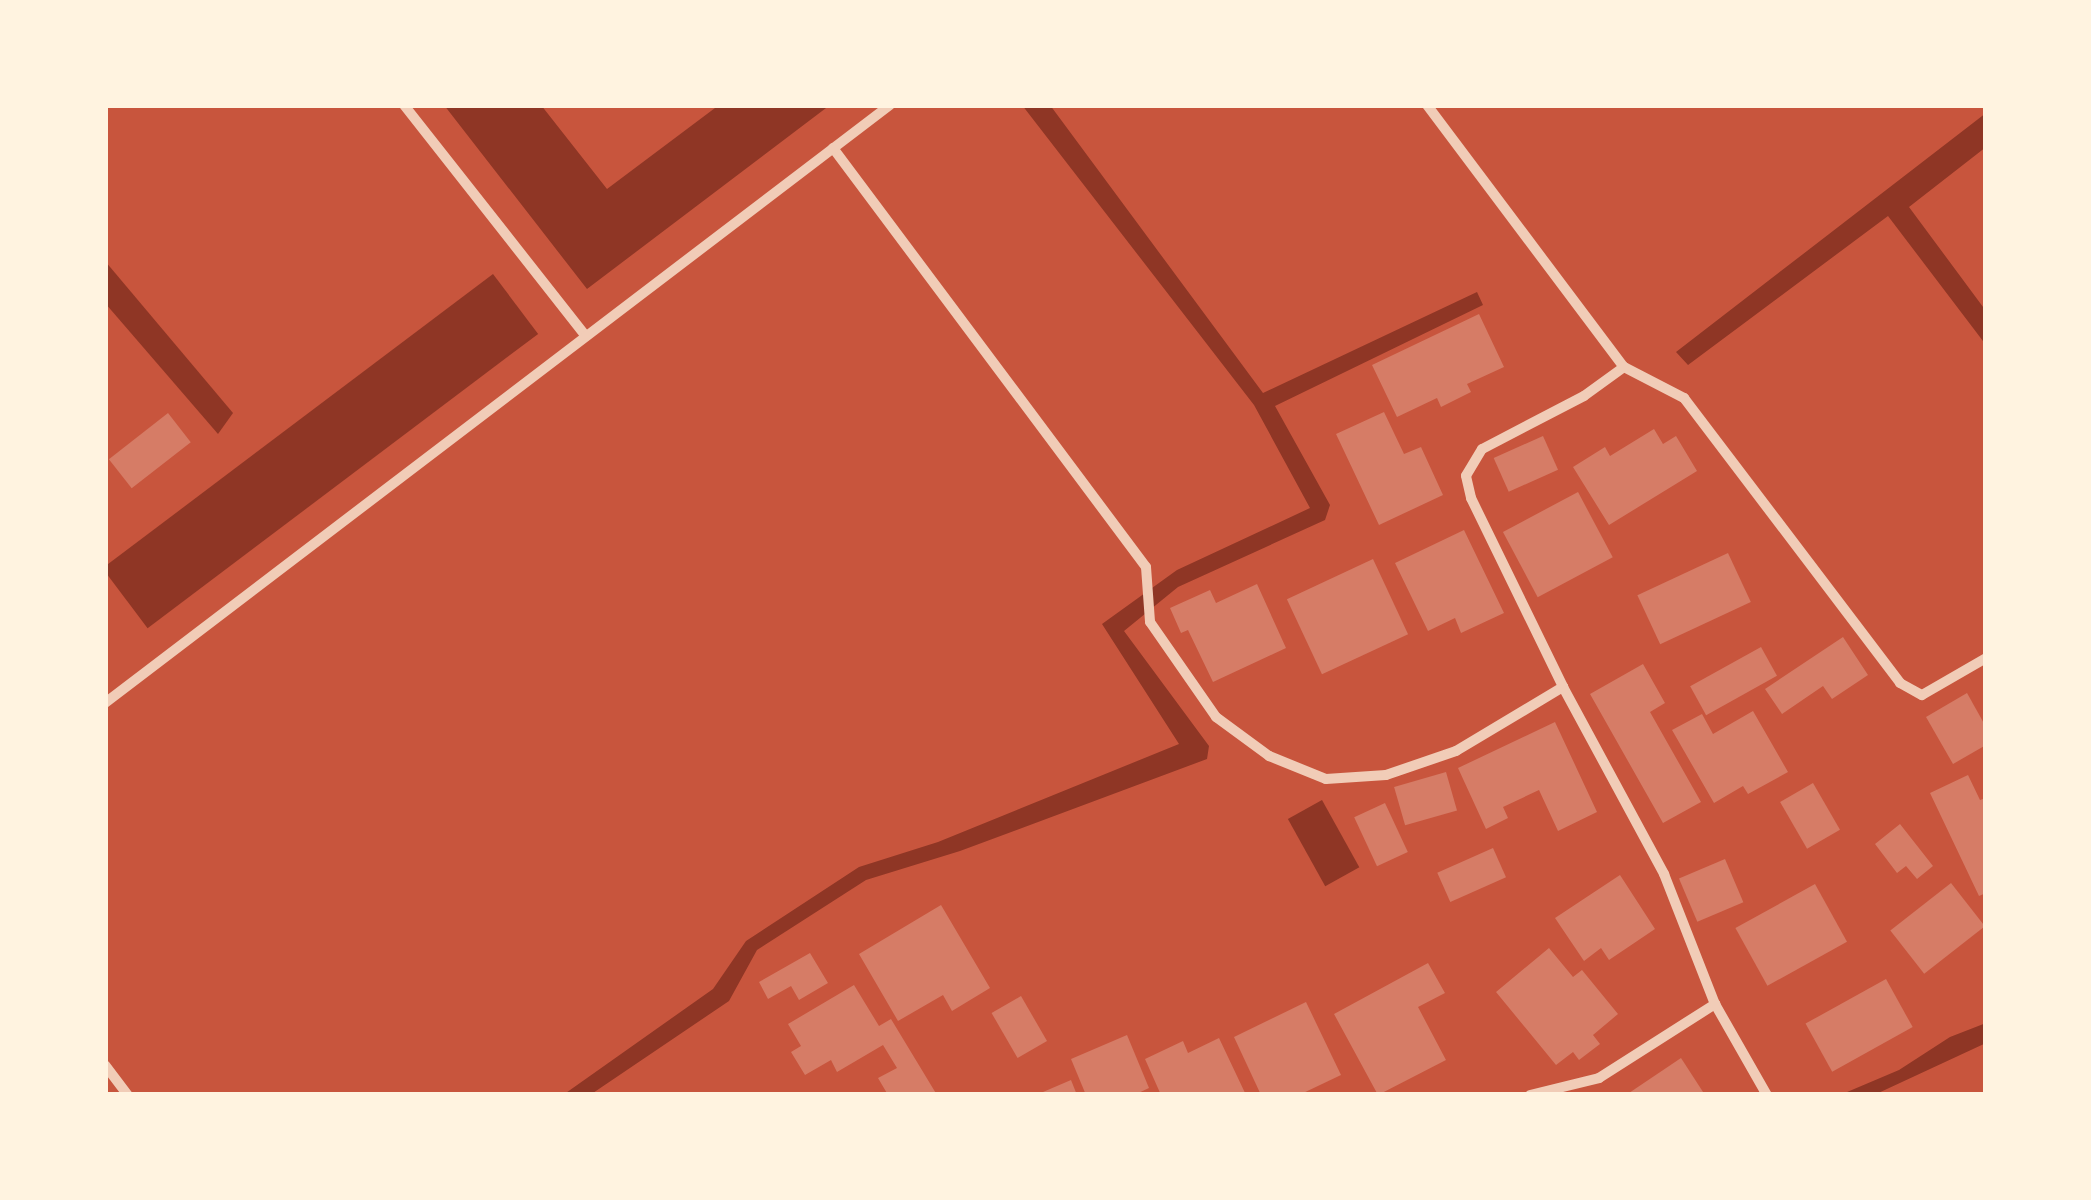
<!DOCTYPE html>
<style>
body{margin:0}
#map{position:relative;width:2091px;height:1200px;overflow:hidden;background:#c8553d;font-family:Lato,sans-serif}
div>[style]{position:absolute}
.water>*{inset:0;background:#8f3625;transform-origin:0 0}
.building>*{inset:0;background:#d67c66;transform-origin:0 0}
.minor>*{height:10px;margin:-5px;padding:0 5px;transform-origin:5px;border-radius:5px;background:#f1ccb7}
span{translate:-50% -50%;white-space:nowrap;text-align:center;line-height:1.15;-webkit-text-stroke:9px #fff3e0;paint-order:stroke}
.frame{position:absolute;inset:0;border:108px solid #fff3e0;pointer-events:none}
</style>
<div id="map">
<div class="water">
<i style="clip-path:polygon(444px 105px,541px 105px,607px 189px,719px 105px,830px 105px,587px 289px)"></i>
<i style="clip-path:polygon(1022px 105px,1050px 105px,1263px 393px,1477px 292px,1483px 305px,1275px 406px,1330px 505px,1325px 520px,1178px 587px,1124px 631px,1209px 746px,1207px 759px,960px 851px,866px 880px,757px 950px,729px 1001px,590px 1095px,563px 1095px,713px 989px,746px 941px,859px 867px,938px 842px,1179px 744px,1102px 624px,1177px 570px,1310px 508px,1254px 405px)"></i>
<i style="clip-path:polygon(1986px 113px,1986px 147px,1909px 207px,1986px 311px,1986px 345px,1888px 216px,1688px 365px,1676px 352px)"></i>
<i style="clip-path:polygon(105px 261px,233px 413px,218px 434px,105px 303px)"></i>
<i style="left:493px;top:274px;width:75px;height:489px;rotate:53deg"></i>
<i style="left:1322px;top:800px;width:77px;height:39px;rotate:61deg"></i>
<i style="clip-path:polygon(1986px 1023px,1986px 1043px,1874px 1095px,1840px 1095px,1899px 1070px,1950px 1037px)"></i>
</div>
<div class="building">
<i style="clip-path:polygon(1479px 314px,1504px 367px,1467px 384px,1471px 392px,1441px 407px,1437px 398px,1397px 417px,1372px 365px)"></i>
<i style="clip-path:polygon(1384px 412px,1404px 454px,1421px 447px,1443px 495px,1379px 525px,1336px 434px)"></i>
<i style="left:168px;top:413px;width:37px;height:75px;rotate:52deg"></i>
<i style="clip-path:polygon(1654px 429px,1663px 444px,1676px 436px,1697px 471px,1609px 525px,1573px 467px,1605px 447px,1610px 456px)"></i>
<i style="left:1543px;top:436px;width:37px;height:54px;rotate:66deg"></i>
<i style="left:1578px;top:492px;width:74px;height:85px;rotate:62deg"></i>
<i style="clip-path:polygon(1464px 530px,1504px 613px,1461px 633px,1455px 618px,1428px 631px,1395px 563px)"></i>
<i style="left:1728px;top:553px;width:54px;height:100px;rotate:65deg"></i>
<i style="left:1373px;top:559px;width:83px;height:95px;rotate:65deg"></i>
<i style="clip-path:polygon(1257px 584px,1286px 648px,1213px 682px,1188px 630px,1181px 633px,1170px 608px,1210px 590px,1216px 603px)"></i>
<i style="clip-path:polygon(1843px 637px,1868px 675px,1832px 699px,1823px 686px,1782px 714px,1765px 689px)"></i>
<i style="left:1761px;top:647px;width:33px;height:81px;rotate:61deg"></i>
<i style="clip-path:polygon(1643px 664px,1665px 703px,1650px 712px,1701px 802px,1663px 823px,1590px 694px)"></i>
<i style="clip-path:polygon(1967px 693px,1986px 727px,1986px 745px,1953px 764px,1926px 717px)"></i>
<i style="clip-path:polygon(1753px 711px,1788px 772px,1748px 794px,1743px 786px,1714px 803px,1672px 730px,1702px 714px,1713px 734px)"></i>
<i style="clip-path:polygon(1555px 722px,1597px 812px,1558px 831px,1539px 790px,1503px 807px,1508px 818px,1486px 829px,1458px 768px)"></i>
<i style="left:1446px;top:772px;width:40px;height:54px;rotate:74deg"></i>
<i style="clip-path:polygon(1968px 775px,1980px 800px,1986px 798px,1986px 893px,1979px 896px,1930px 793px)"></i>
<i style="left:1813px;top:783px;width:54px;height:38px;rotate:60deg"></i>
<i style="left:1385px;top:803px;width:54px;height:34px;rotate:65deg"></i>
<i style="clip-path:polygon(1900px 824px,1933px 866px,1917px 879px,1906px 866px,1897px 873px,1875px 844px)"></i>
<i style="left:1493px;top:848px;width:32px;height:61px;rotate:66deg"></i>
<i style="left:1725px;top:859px;width:47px;height:50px;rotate:67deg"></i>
<i style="clip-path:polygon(1620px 875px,1655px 929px,1609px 960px,1601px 948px,1584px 961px,1555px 918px)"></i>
<i style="left:1951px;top:883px;width:55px;height:77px;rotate:52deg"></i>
<i style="left:1815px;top:884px;width:66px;height:91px;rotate:61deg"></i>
<i style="clip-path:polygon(941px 905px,990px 988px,952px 1011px,943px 995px,898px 1021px,859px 954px)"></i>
<i style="clip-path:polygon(1549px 948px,1573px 977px,1582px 970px,1618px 1014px,1593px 1035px,1600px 1044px,1579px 1060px,1573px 1052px,1556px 1065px,1496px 992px)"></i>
<i style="clip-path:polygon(810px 953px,828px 983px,799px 1000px,791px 986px,768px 999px,759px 982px)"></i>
<i style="clip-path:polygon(1428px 963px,1445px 993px,1418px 1007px,1446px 1060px,1378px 1095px,1334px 1014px)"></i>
<i style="left:1886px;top:979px;width:55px;height:92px;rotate:61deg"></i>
<i style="clip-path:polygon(854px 985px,879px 1026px,891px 1019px,937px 1095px,888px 1095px,878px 1078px,897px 1068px,883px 1045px,837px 1072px,831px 1060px,805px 1075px,791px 1052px,801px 1046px,788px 1024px)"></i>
<i style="left:1021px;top:996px;width:52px;height:34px;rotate:60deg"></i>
<i style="clip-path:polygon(1306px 1002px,1341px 1075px,1299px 1095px,1261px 1095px,1234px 1037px)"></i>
<i style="clip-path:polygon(1127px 1035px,1149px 1088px,1134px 1095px,1086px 1095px,1071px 1059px)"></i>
<i style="clip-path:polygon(1219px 1038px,1246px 1095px,1161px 1095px,1145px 1059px,1183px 1041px,1188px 1053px)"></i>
<i style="clip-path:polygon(1681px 1058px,1705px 1095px,1626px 1095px)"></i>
<i style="clip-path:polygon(1071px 1080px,1077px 1095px,1036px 1095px)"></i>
</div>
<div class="minor">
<i style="left:404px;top:105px;width:294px;rotate:51.8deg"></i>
<i style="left:1427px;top:105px;width:328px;rotate:53.1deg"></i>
<i style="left:1624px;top:367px;width:68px;rotate:27.3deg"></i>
<i style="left:1684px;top:398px;width:358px;rotate:52.8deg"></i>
<i style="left:1900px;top:683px;width:25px;rotate:29deg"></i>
<i style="left:1922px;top:695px;width:74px;rotate:-30deg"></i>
<i style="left:833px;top:148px;width:523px;rotate:53.24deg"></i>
<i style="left:1146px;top:567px;width:55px;rotate:85.8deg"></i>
<i style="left:1150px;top:622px;width:116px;rotate:55.2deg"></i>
<i style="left:1216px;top:717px;width:66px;rotate:36.3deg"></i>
<i style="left:1269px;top:756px;width:61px;rotate:22deg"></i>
<i style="left:1326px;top:779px;width:60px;rotate:-3.8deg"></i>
<i style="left:1386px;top:775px;width:74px;rotate:-18.9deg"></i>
<i style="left:1456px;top:751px;width:125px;rotate:-30.9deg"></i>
<i style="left:1624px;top:367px;width:49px;rotate:144.1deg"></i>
<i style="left:1584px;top:396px;width:115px;rotate:152.5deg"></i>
<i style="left:1482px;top:449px;width:31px;rotate:121deg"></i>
<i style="left:1466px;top:476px;width:23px;rotate:77deg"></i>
<i style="left:1471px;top:498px;width:210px;rotate:64deg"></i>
<i style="left:1563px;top:687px;width:213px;rotate:61.6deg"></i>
<i style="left:1664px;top:874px;width:140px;rotate:68.6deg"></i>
<i style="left:105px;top:703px;width:987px;rotate:-37.3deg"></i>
<i style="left:105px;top:1065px;width:38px;rotate:53deg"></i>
<i style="left:1530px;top:1095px;width:71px;rotate:-13.8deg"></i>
<i style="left:1599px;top:1078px;width:138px;rotate:-32.5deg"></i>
<i style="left:1715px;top:1004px;width:105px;rotate:60.3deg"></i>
</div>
<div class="frame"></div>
</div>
